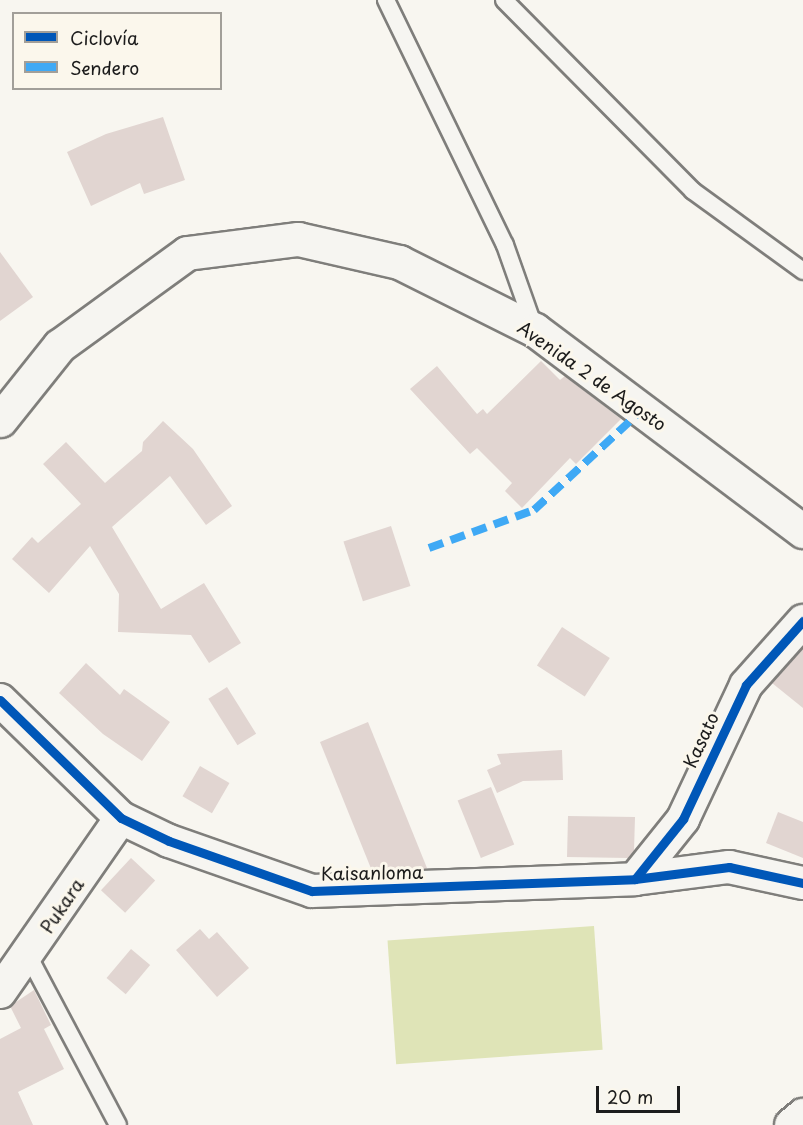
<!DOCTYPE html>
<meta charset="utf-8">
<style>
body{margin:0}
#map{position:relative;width:803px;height:1125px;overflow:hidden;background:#f8f6f0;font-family:"Playpen Sans",sans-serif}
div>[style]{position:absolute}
.green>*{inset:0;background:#dfe4b7;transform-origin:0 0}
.building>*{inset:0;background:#e1d5d1;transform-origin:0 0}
.roads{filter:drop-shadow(2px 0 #7f7e7b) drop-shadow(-2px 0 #7f7e7b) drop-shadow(0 2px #7f7e7b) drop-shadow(0 -2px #7f7e7b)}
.lane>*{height:16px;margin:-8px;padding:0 8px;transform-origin:8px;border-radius:8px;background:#f6f5f1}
.street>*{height:32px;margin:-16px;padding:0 16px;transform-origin:16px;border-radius:16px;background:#f6f5f1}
.secondary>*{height:33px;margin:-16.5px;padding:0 16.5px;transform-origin:16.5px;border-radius:16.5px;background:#f6f5f1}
.quiet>*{height:8px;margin-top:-4px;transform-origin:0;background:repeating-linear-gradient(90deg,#3fa9f5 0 15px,transparent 0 23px)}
.cycleway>*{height:9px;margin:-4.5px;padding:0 4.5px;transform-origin:4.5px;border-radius:4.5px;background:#0057b8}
span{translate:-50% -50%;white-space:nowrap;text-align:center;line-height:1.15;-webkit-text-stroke:6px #fbf7ec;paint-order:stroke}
.street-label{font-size:18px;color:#1c1c1c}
.legend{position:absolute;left:12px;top:12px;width:210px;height:78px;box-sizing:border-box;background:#fbf7ec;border:2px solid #a29f99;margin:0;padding:8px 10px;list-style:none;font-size:18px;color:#1c1c1c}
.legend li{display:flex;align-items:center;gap:12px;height:30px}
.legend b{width:30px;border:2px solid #a29f99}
.scale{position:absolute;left:596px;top:1086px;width:84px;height:27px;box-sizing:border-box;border:3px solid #1c1c1c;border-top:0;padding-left:8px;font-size:18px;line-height:21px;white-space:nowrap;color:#1c1c1c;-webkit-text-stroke:4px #fbf7ec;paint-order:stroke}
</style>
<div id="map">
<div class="green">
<i style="left:594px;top:926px;width:124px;height:207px;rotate:86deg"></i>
</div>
<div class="building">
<i style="clip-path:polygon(163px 117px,185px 180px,144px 194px,140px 183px,91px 206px,67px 152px,106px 134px)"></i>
<i style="clip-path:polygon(0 252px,33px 297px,0 321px)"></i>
<i style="clip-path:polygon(541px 361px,560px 380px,565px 376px,621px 419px,576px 464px,570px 458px,522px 508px,505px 491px,512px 483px,477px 448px,470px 454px,410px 389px,437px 366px,477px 414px,483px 409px,487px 414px)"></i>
<i style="clip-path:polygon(163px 421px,193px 449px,232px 506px,206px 525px,170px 476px,112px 527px,161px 609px,204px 583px,241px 643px,209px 663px,191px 635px,118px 632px,119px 594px,90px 546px,49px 593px,12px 559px,32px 537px,38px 543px,81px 504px,43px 464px,66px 442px,105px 483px,142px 451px,143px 442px)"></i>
<i style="left:391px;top:526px;width:63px;height:50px;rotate:72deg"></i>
<i style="left:562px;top:627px;width:57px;height:46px;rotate:33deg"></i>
<i style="clip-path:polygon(803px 648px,803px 708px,772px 683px)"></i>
<i style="clip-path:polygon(86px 663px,120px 695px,124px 689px,170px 722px,142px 761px,103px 734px,59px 693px)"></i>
<i style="left:227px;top:687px;width:55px;height:22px;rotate:58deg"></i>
<i style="clip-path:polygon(368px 722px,427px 868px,426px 869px,372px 871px,320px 742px)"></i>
<i style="clip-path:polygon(562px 750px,563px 780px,523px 781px,497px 793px,487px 770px,501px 764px,497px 754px)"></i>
<i style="left:200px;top:766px;width:34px;height:35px;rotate:30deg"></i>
<i style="left:491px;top:787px;width:62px;height:36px;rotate:68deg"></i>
<i style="clip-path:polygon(778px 812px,803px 822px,803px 858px,766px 843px)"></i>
<i style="clip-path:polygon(568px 816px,635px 817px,634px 851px,628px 858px,567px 857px)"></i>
<i style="left:131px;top:858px;width:33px;height:44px;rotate:43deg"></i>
<i style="clip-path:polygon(200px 929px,209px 939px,217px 932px,249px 968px,217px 997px,176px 950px)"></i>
<i style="left:131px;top:949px;width:25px;height:38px;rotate:40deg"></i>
<i style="clip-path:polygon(34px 990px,51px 1025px,44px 1029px,64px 1069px,18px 1092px,33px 1125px,0 1125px,0 1039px,21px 1028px,10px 1006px)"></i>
</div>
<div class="roads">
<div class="lane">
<i style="left:386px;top:0;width:272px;rotate:64.1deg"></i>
<i style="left:505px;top:245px;width:87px;rotate:70.5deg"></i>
<i style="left:504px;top:0;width:269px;rotate:45.3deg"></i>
<i style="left:693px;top:191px;width:136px;rotate:36deg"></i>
<i style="left:28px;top:955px;width:192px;rotate:62.1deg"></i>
</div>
<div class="street">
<i style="left:0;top:700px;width:169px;rotate:44.3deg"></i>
<i style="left:121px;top:818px;width:53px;rotate:25.6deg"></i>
<i style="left:169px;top:841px;width:151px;rotate:19.3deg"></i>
<i style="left:312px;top:891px;width:323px;rotate:-2.1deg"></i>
<i style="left:635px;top:879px;width:95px;rotate:-7.3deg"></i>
<i style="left:729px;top:867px;width:76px;rotate:12.2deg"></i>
<i style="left:635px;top:879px;width:77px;rotate:-51.3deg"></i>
<i style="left:683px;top:819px;width:148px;rotate:-64.8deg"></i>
<i style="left:746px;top:685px;width:86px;rotate:-48.3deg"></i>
<i style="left:0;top:992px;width:212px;rotate:-55.2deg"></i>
<i style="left:791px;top:1125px;width:16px;rotate:-40deg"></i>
</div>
<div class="secondary">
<i style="left:0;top:420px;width:95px;rotate:-51.4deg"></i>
<i style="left:59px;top:346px;width:158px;rotate:-36deg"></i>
<i style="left:187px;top:253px;width:112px;rotate:-7.2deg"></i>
<i style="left:298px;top:239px;width:104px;rotate:12.8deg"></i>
<i style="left:399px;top:262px;width:152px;rotate:26.6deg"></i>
<i style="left:535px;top:330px;width:335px;rotate:36.9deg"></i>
</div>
</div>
<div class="quiet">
<i style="left:429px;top:548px;width:112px;rotate:-19.9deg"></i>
<i style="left:534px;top:510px;width:147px;rotate:-42.8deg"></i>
</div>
<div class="cycleway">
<i style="left:0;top:700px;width:169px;rotate:44.3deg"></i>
<i style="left:121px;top:818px;width:53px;rotate:25.6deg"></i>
<i style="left:169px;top:841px;width:151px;rotate:19.3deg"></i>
<i style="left:312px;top:891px;width:323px;rotate:-2.1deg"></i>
<i style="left:635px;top:879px;width:95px;rotate:-7.3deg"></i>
<i style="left:729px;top:867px;width:76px;rotate:12.2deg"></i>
<i style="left:635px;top:879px;width:77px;rotate:-51.3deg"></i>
<i style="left:683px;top:819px;width:148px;rotate:-64.8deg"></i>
<i style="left:746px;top:685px;width:86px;rotate:-48.3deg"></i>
</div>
<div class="street-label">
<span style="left:592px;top:376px;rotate:35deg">Avenida 2 de Agosto</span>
<span style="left:701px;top:740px;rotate:-65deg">Kasato</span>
<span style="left:372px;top:873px;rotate:-1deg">Kaisanloma</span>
<span style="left:62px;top:906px;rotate:-56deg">Pukara</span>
</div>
<ul class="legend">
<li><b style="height:8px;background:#0057b8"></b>Ciclovía</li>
<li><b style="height:8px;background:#3fa9f5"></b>Sendero</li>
</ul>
<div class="scale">20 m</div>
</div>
